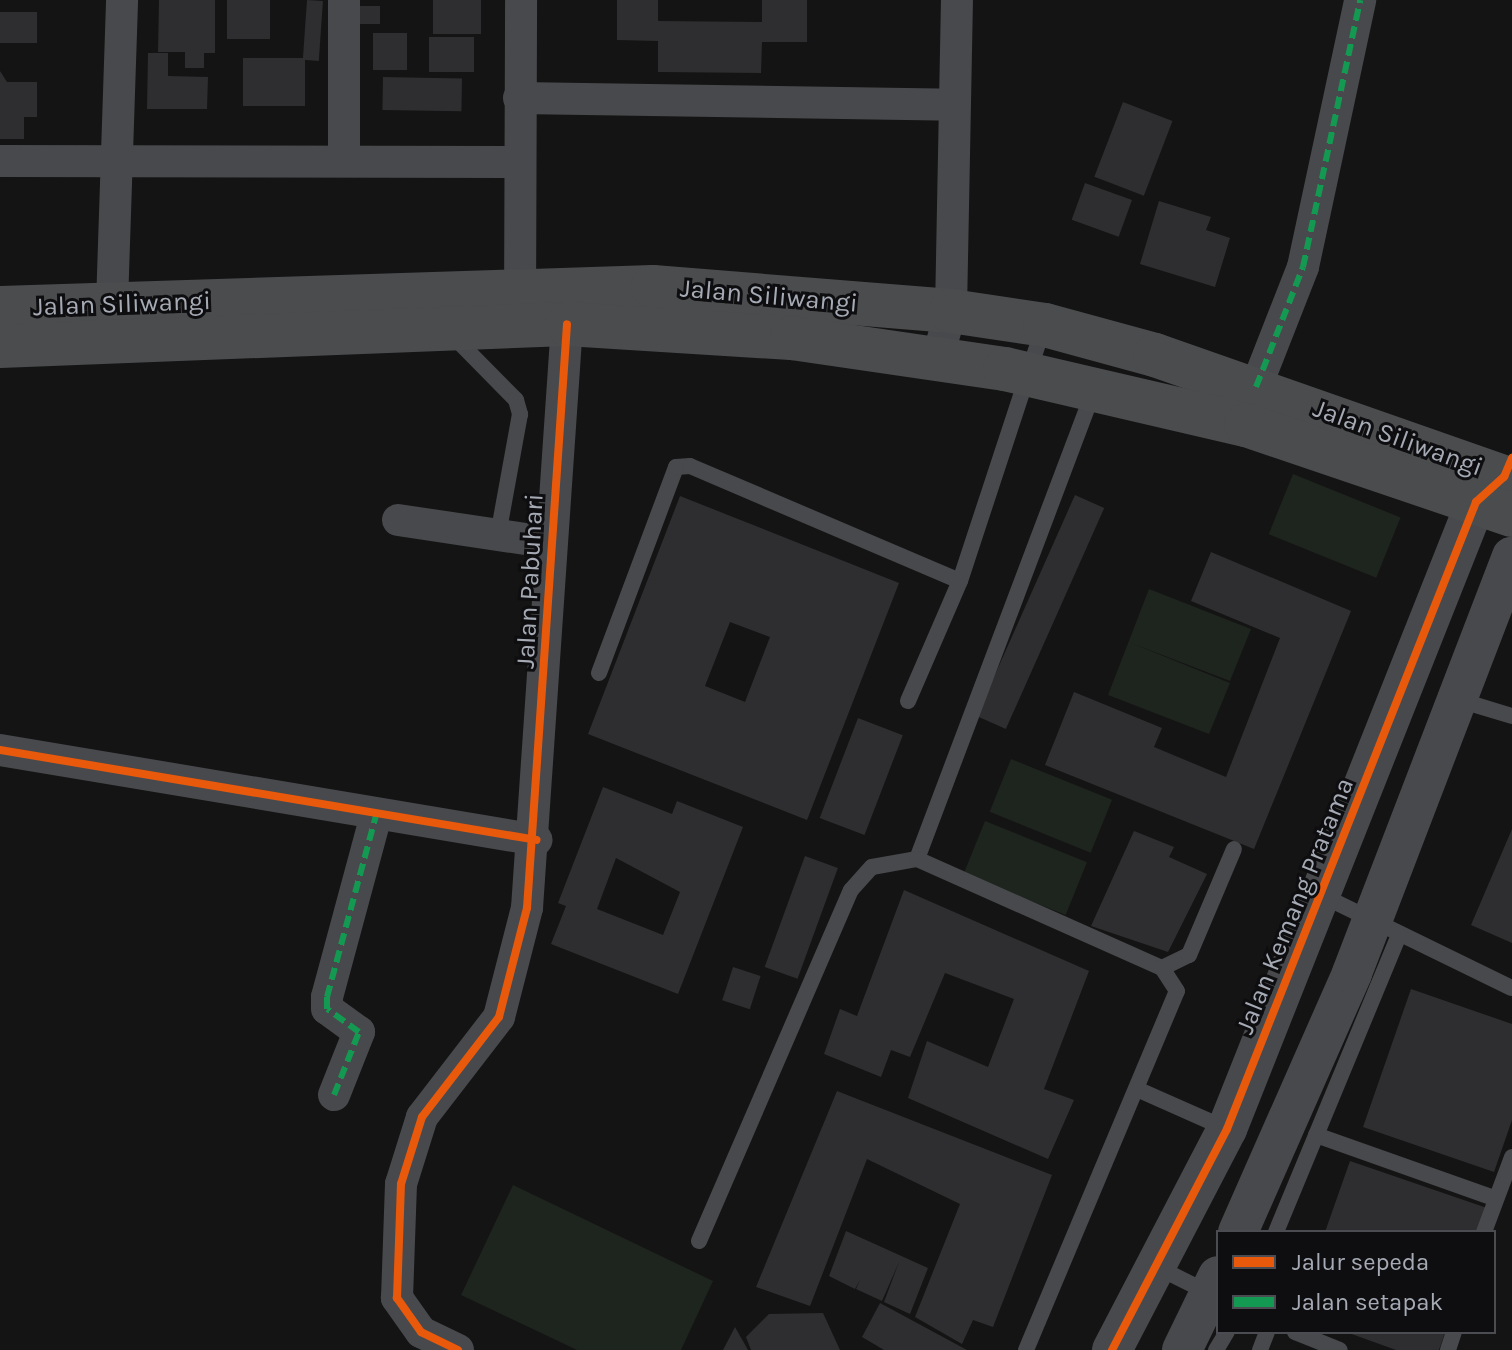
<!DOCTYPE html>
<style>
body{margin:0}
#map{position:relative;width:1512px;height:1350px;overflow:hidden;background:#141414;font-family:Karla,sans-serif}
div>[style]{position:absolute}
.green>*{inset:0;background:#1e241e;transform-origin:0 0}
.building>*{inset:0;background:#2e2e30;transform-origin:0 0}
.service>*{height:16px;margin:-8px;padding:0 8px;transform-origin:8px;border-radius:8px;background:#48494c}
.minor>*{height:32px;margin:-16px;padding:0 16px;transform-origin:16px;border-radius:16px;background:#48494c}
.tertiary>*{height:40px;margin:-20px;padding:0 20px;transform-origin:20px;border-radius:20px;background:#48494c}
.primary>*{height:44px;margin:-22px;padding:0 22px;transform-origin:22px;border-radius:22px;background:#4a4c4e}
.quiet>*{height:6px;margin-top:-3px;transform-origin:0;background:repeating-linear-gradient(90deg,#139951 0 12px,transparent 0 18px)}
.cycleway>*{height:8px;margin:-4px;padding:0 4px;transform-origin:4px;border-radius:4px;background:#e8590c}
span{translate:-50% -50%;white-space:nowrap;text-align:center;line-height:1.15;-webkit-text-stroke:6px #0e0e10;paint-order:stroke}
.street-label{font-size:26px;color:#a5aab4}
.legend{position:absolute;left:1216px;top:1230px;width:280px;height:104px;box-sizing:border-box;background:#0e0e10;border:2px solid #4a4c52;margin:0;padding:10px 14px;list-style:none;font-size:24px;color:#a5aab4}
.legend li{display:flex;align-items:center;gap:16px;height:40px}
.legend b{width:40px;border:2px solid #4a4c52}
</style>
<div id="map">
<div class="green">
<i style="left:1293px;top:474px;width:116px;height:65px;rotate:22deg"></i>
<i style="clip-path:polygon(1149px 589px,1251px 629px,1230px 681px,1131px 643px,1230px 683px,1209px 734px,1108px 695px)"></i>
<i style="left:1011px;top:759px;width:109px;height:57px;rotate:22deg"></i>
<i style="left:985px;top:821px;width:110px;height:57px;rotate:22deg"></i>
<i style="clip-path:polygon(513px 1185px,713px 1281px,681px 1350px,577px 1350px,461px 1295px)"></i>
</div>
<div class="building">
<i style="clip-path:polygon(159px 0,215px 0,215px 53px,204px 53px,204px 68px,185px 68px,185px 52px,158px 52px)"></i>
<i style="left:227px;top:0;width:43px;height:39px"></i>
<i style="left:307px;top:0;width:16px;height:60px;rotate:4deg"></i>
<i style="left:433px;top:0;width:48px;height:34px"></i>
<i style="clip-path:polygon(617px 0,658px 0,658px 21px,762px 22px,762px 0,807px 0,807px 42px,762px 42px,761px 73px,658px 72px,658px 41px,617px 40px)"></i>
<i style="left:358px;top:6px;width:22px;height:18px"></i>
<i style="left:37px;top:12px;width:31px;height:37px;rotate:90deg"></i>
<i style="left:373px;top:33px;width:34px;height:37px"></i>
<i style="left:429px;top:37px;width:45px;height:35px"></i>
<i style="clip-path:polygon(148px 53px,168px 53px,168px 76px,208px 77px,207px 109px,147px 109px)"></i>
<i style="left:243px;top:58px;width:62px;height:48px"></i>
<i style="clip-path:polygon(0 71px,7px 82px,37px 82px,37px 117px,24px 117px,24px 139px,0 139px)"></i>
<i style="left:383px;top:77px;width:79px;height:33px;rotate:1deg"></i>
<i style="left:1123px;top:102px;width:53px;height:80px;rotate:21deg"></i>
<i style="left:1085px;top:183px;width:50px;height:39px;rotate:20deg"></i>
<i style="clip-path:polygon(1159px 201px,1211px 217px,1206px 230px,1230px 238px,1215px 287px,1140px 264px)"></i>
<i style="left:1075px;top:495px;width:32px;height:242px;rotate:24deg"></i>
<i style="clip-path:polygon(evenodd,680px 496px,899px 583px,807px 820px,588px 734px,680px 496px,730px 622px,770px 637px,745px 702px,705px 686px,730px 622px)"></i>
<i style="clip-path:polygon(1211px 552px,1351px 611px,1254px 849px,1045px 765px,1074px 692px,1162px 728px,1154px 747px,1226px 777px,1280px 638px,1191px 601px)"></i>
<i style="left:858px;top:718px;width:48px;height:107px;rotate:21deg"></i>
<i style="clip-path:polygon(evenodd,603px 787px,672px 814px,677px 801px,743px 827px,678px 994px,551px 944px,566px 906px,558px 903px,603px 787px,616px 858px,680px 892px,663px 935px,597px 909px,616px 858px)"></i>
<i style="clip-path:polygon(1512px 829px,1512px 943px,1471px 925px)"></i>
<i style="clip-path:polygon(1134px 831px,1174px 847px,1169px 857px,1207px 874px,1168px 952px,1091px 926px)"></i>
<i style="left:805px;top:856px;width:35px;height:118px;rotate:20deg"></i>
<i style="clip-path:polygon(904px 890px,1089px 971px,1044px 1089px,1074px 1100px,1048px 1159px,908px 1098px,927px 1041px,988px 1067px,1014px 999px,945px 973px,910px 1057px,891px 1050px,881px 1077px,824px 1054px,840px 1009px,857px 1016px)"></i>
<i style="left:733px;top:967px;width:29px;height:35px;rotate:18deg"></i>
<i style="clip-path:polygon(1411px 989px,1512px 1024px,1512px 1120px,1494px 1172px,1363px 1127px)"></i>
<i style="clip-path:polygon(837px 1091px,1052px 1175px,993px 1327px,973px 1320px,962px 1344px,915px 1317px,960px 1204px,867px 1159px,810px 1306px,756px 1287px)"></i>
<i style="clip-path:polygon(1350px 1161px,1487px 1208px,1479px 1232px,1325px 1232px)"></i>
<i style="clip-path:polygon(846px 1231px,928px 1268px,910px 1314px,884px 1302px,899px 1262px,882px 1301px,856px 1289px,860px 1280px,855px 1289px,829px 1276px)"></i>
<i style="clip-path:polygon(880px 1303px,967px 1350px,884px 1350px,862px 1337px)"></i>
<i style="clip-path:polygon(823px 1313px,840px 1350px,751px 1350px,746px 1337px,769px 1314px)"></i>
<i style="clip-path:polygon(735px 1327px,748px 1350px,723px 1350px)"></i>
<i style="clip-path:polygon(1346px 1332px,1445px 1332px,1439px 1350px,1396px 1350px)"></i>
</div>
<div class="service">
<i style="left:450px;top:333px;width:94px;rotate:45.4deg"></i>
<i style="left:516px;top:400px;width:15px;rotate:74deg"></i>
<i style="left:520px;top:414px;width:123px;rotate:100.3deg"></i>
<i style="left:599px;top:673px;width:220px;rotate:-69.5deg"></i>
<i style="left:676px;top:467px;width:14px;rotate:-4deg"></i>
<i style="left:690px;top:466px;width:293px;rotate:23.1deg"></i>
<i style="left:1459px;top:700px;width:55px;rotate:16.8deg"></i>
<i style="left:908px;top:701px;width:131px;rotate:-66.6deg"></i>
<i style="left:960px;top:581px;width:268px;rotate:-71.8deg"></i>
<i style="left:917px;top:859px;width:501px;rotate:-69.32deg"></i>
<i style="left:1321px;top:895px;width:212px;rotate:26deg"></i>
<i style="left:1139px;top:1090px;width:96px;rotate:23.9deg"></i>
<i style="left:1316px;top:1135px;width:189px;rotate:19.5deg"></i>
<i style="left:1276px;top:1232px;width:321px;rotate:-67.5deg"></i>
<i style="left:1484px;top:1232px;width:80px;rotate:-69.5deg"></i>
<i style="left:699px;top:1241px;width:382px;rotate:-66.6deg"></i>
<i style="left:851px;top:890px;width:31px;rotate:-48deg"></i>
<i style="left:872px;top:867px;width:46px;rotate:-10.1deg"></i>
<i style="left:917px;top:859px;width:268px;rotate:24deg"></i>
<i style="left:1162px;top:968px;width:30px;rotate:-26deg"></i>
<i style="left:1189px;top:955px;width:115px;rotate:-67deg"></i>
<i style="left:1157px;top:1267px;width:58px;rotate:26.6deg"></i>
<i style="left:1295px;top:1332px;width:48px;rotate:21.8deg"></i>
<i style="left:1026px;top:1350px;width:389px;rotate:-67.2deg"></i>
<i style="left:1177px;top:991px;width:27px;rotate:-123deg"></i>
<i style="left:1216px;top:1350px;width:21px;rotate:-59deg"></i>
<i style="left:1260px;top:1350px;width:19px;rotate:-69deg"></i>
<i style="left:1448px;top:1350px;width:19px;rotate:-72deg"></i>
</div>
<div class="minor">
<i style="left:519px;top:98px;width:435px;rotate:0.9deg"></i>
<i style="left:344px;top:160px;width:160px;rotate:-90deg"></i>
<i style="left:0;top:161px;width:519px;rotate:0.11deg"></i>
<i style="left:112px;top:304px;width:304px;rotate:-88.1deg"></i>
<i style="left:520px;top:311px;width:311px;rotate:-89.8deg"></i>
<i style="left:938px;top:356px;width:47px;rotate:-73.9deg"></i>
<i style="left:951px;top:311px;width:311px;rotate:-88.9deg"></i>
<i style="left:1256px;top:387px;width:129px;rotate:-68.6deg"></i>
<i style="left:1303px;top:267px;width:273px;rotate:-77.9deg"></i>
<i style="left:398px;top:520px;width:155px;rotate:8.5deg"></i>
<i style="left:0;top:750px;width:544px;rotate:9.51deg"></i>
<i style="left:334px;top:1095px;width:68px;rotate:-68.4deg"></i>
<i style="left:359px;top:1032px;width:39px;rotate:-144deg"></i>
<i style="left:327px;top:1009px;width:12px;rotate:-90deg"></i>
<i style="left:327px;top:997px;width:188px;rotate:-74.9deg"></i>
<i style="left:458px;top:1350px;width:41px;rotate:-154.1deg"></i>
<i style="left:421px;top:1332px;width:42px;rotate:-125.2deg"></i>
<i style="left:397px;top:1298px;width:114px;rotate:-88deg"></i>
<i style="left:401px;top:1184px;width:70px;rotate:-72.6deg"></i>
<i style="left:422px;top:1117px;width:126px;rotate:-52.4deg"></i>
<i style="left:499px;top:1017px;width:113px;rotate:-75.6deg"></i>
<i style="left:527px;top:908px;width:585px;rotate:-86.08deg"></i>
</div>
<div class="tertiary">
<i style="left:1238px;top:1232px;width:283px;rotate:-66.2deg"></i>
<i style="left:1352px;top:973px;width:446px;rotate:-69deg"></i>
<i style="left:1112px;top:1350px;width:249px;rotate:-62.5deg"></i>
<i style="left:1227px;top:1129px;width:675px;rotate:-68.34deg"></i>
<i style="left:1476px;top:502px;width:32px;rotate:-41deg"></i>
<i style="left:1182px;top:1350px;width:82px;rotate:-64.1deg"></i>
</div>
<div class="primary">
<i style="left:0;top:308px;width:653px;rotate:-1.84deg"></i>
<i style="left:653px;top:287px;width:299px;rotate:4.6deg"></i>
<i style="left:951px;top:311px;width:95px;rotate:8.5deg"></i>
<i style="left:1045px;top:325px;width:114px;rotate:15.3deg"></i>
<i style="left:1155px;top:355px;width:378px;rotate:19.3deg"></i>
<i style="left:0;top:346px;width:567px;rotate:-2.22deg"></i>
<i style="left:567px;top:324px;width:225px;rotate:3.6deg"></i>
<i style="left:792px;top:338px;width:215px;rotate:8.3deg"></i>
<i style="left:1005px;top:369px;width:247px;rotate:13.1deg"></i>
<i style="left:1246px;top:425px;width:281px;rotate:18.7deg"></i>
</div>
<div class="quiet">
<i style="left:1256px;top:387px;width:129px;rotate:-68.6deg"></i>
<i style="left:1303px;top:267px;width:273px;rotate:-77.9deg"></i>
<i style="left:334px;top:1095px;width:68px;rotate:-68.4deg"></i>
<i style="left:359px;top:1032px;width:39px;rotate:-144deg"></i>
<i style="left:327px;top:1009px;width:12px;rotate:-90deg"></i>
<i style="left:327px;top:997px;width:188px;rotate:-74.9deg"></i>
</div>
<div class="cycleway">
<i style="left:0;top:750px;width:544px;rotate:9.51deg"></i>
<i style="left:458px;top:1350px;width:41px;rotate:-154.1deg"></i>
<i style="left:421px;top:1332px;width:42px;rotate:-125.2deg"></i>
<i style="left:397px;top:1298px;width:114px;rotate:-88deg"></i>
<i style="left:401px;top:1184px;width:70px;rotate:-72.6deg"></i>
<i style="left:422px;top:1117px;width:126px;rotate:-52.4deg"></i>
<i style="left:499px;top:1017px;width:113px;rotate:-75.6deg"></i>
<i style="left:527px;top:908px;width:585px;rotate:-86.08deg"></i>
<i style="left:1112px;top:1350px;width:249px;rotate:-62.5deg"></i>
<i style="left:1227px;top:1129px;width:675px;rotate:-68.34deg"></i>
<i style="left:1476px;top:502px;width:38px;rotate:-42deg"></i>
<i style="left:1504px;top:477px;width:21px;rotate:-67deg"></i>
</div>
<div class="street-label">
<span style="left:769px;top:296px;rotate:5deg">Jalan Siliwangi</span>
<span style="left:122px;top:304px;rotate:-2deg">Jalan Siliwangi</span>
<span style="left:1398px;top:438px;rotate:20deg">Jalan Siliwangi</span>
<span style="left:530px;top:581px;rotate:-87deg">Jalan Pabuhari</span>
<span style="left:1295px;top:906px;rotate:-68deg">Jalan Kemang Pratama</span>
</div>
<ul class="legend">
<li><b style="height:10px;background:#e8590c"></b>Jalur sepeda</li>
<li><b style="height:10px;background:#139951"></b>Jalan setapak</li>
</ul>
</div>
